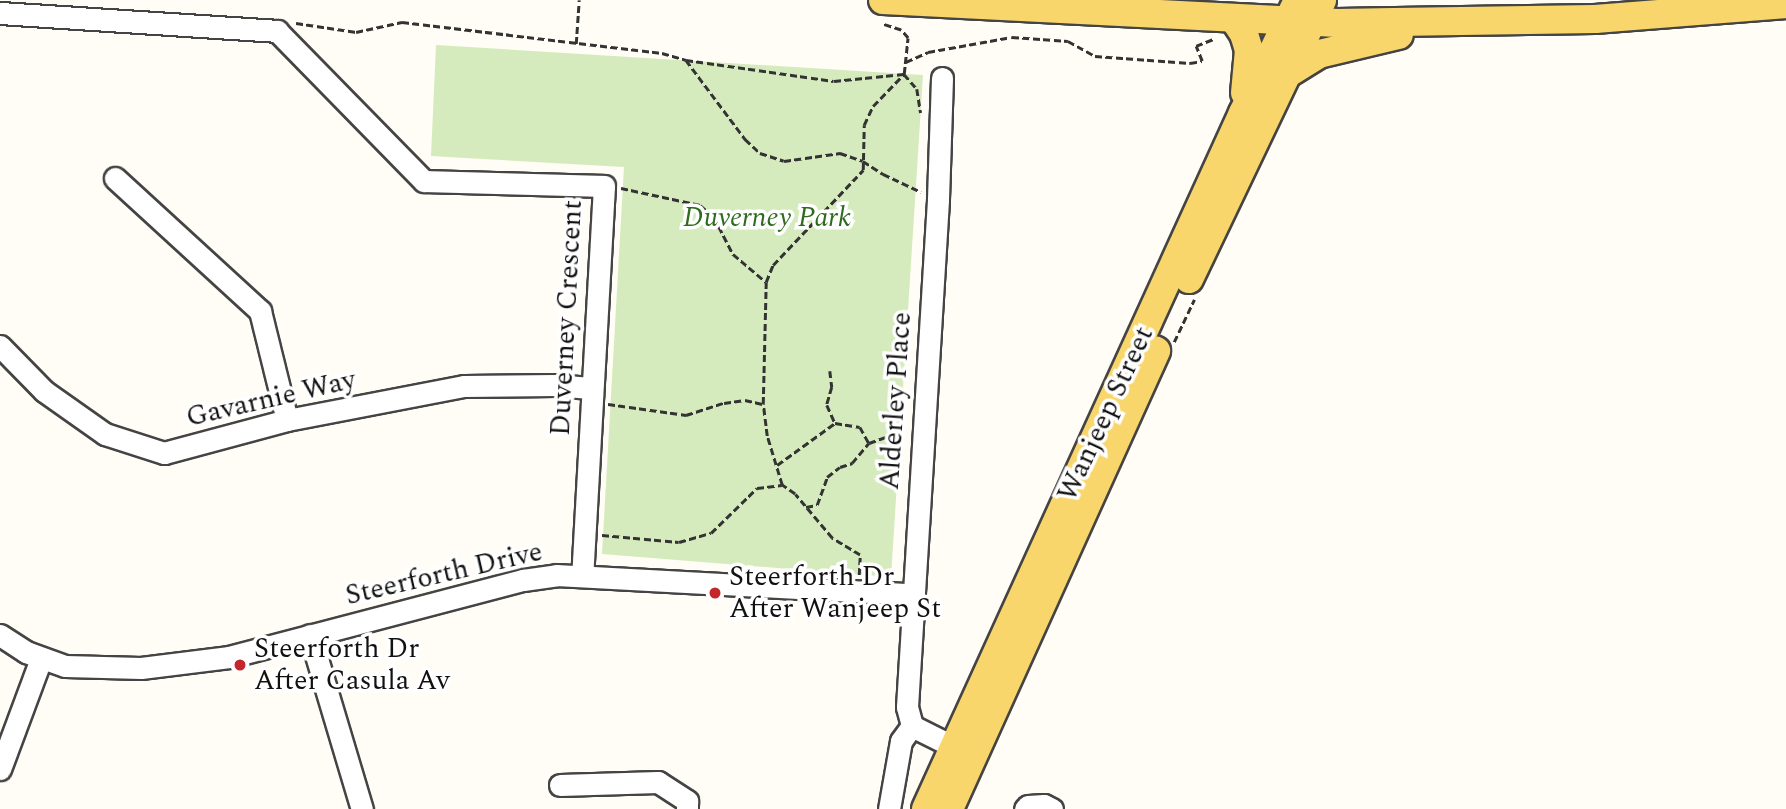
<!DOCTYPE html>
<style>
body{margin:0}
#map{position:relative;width:1786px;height:809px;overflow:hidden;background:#fffdf5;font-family:Spectral,serif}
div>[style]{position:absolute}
.green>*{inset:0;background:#d5ebbd}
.path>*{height:2.5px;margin-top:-1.25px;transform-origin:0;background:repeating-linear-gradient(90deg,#333 0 7px,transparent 0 10.5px)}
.roads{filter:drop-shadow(2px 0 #444) drop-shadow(-2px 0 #444) drop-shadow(0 2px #444) drop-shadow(0 -2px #444)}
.minor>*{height:21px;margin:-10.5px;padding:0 10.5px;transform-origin:10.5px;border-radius:10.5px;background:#fff}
.major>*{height:28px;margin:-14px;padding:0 14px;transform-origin:14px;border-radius:14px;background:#f9d66b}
.dots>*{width:19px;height:19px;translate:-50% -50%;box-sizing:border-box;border:4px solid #fff;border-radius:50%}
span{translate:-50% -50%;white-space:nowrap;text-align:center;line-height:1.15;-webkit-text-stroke:7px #fff;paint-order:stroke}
.park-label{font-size:28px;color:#2f6b1f;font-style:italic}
.street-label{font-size:28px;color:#111}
.poi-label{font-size:28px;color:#111}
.left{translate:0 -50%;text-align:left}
</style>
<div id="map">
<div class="green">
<i style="clip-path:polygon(436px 45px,923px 75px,891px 577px,602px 554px,624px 167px,431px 156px)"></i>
</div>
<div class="path">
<i style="left:296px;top:23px;width:61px;rotate:8.5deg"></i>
<i style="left:356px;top:32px;width:47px;rotate:-12.3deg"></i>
<i style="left:402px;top:22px;width:262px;rotate:6.8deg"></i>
<i style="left:662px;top:53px;width:25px;rotate:16deg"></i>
<i style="left:686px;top:60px;width:149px;rotate:8.1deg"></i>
<i style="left:834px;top:81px;width:70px;rotate:-5.7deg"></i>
<i style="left:904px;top:74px;width:20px;rotate:49deg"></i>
<i style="left:917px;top:89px;width:24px;rotate:81deg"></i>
<i style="left:576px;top:44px;width:44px;rotate:-86.1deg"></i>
<i style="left:686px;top:60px;width:99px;rotate:53.2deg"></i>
<i style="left:745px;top:139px;width:21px;rotate:43deg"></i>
<i style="left:760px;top:153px;width:25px;rotate:18deg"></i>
<i style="left:784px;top:161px;width:57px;rotate:-8.1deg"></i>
<i style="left:840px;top:153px;width:24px;rotate:19deg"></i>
<i style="left:863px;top:161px;width:24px;rotate:33deg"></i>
<i style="left:883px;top:174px;width:42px;rotate:25.3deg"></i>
<i style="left:906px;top:62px;width:24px;rotate:-24deg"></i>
<i style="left:928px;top:52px;width:85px;rotate:-10.1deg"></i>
<i style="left:1012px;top:37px;width:56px;rotate:4.1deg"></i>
<i style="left:1068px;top:41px;width:31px;rotate:29deg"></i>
<i style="left:1095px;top:56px;width:95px;rotate:4.2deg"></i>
<i style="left:1190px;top:63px;width:12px;rotate:-9deg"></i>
<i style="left:1202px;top:61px;width:16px;rotate:-112deg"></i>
<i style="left:1196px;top:46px;width:18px;rotate:-22deg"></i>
<i style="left:621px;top:188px;width:81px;rotate:12.1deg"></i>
<i style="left:700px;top:205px;width:18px;rotate:41deg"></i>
<i style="left:714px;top:217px;width:42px;rotate:62.8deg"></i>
<i style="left:733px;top:254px;width:43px;rotate:40.3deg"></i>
<i style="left:1174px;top:342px;width:47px;rotate:-64.5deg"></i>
<i style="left:830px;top:371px;width:16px;rotate:83deg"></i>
<i style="left:832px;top:387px;width:19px;rotate:106deg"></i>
<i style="left:827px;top:405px;width:20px;rotate:66deg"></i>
<i style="left:608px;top:404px;width:79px;rotate:8deg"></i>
<i style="left:686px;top:415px;width:40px;rotate:-18deg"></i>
<i style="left:724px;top:403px;width:21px;rotate:-8deg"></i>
<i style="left:745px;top:400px;width:18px;rotate:13deg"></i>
<i style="left:777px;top:465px;width:72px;rotate:-35.9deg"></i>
<i style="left:835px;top:423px;width:25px;rotate:9deg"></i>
<i style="left:860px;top:427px;width:18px;rotate:61deg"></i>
<i style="left:806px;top:507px;width:11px;rotate:-10deg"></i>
<i style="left:817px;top:505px;width:30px;rotate:-70deg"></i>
<i style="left:827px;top:477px;width:16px;rotate:-38deg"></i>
<i style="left:840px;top:467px;width:13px;rotate:-18deg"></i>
<i style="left:852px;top:463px;width:26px;rotate:-50deg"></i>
<i style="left:869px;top:443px;width:29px;rotate:-20deg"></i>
<i style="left:896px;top:433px;width:9px;rotate:21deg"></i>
<i style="left:602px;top:535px;width:77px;rotate:5.2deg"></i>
<i style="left:679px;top:542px;width:33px;rotate:-16deg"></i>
<i style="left:711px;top:533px;width:64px;rotate:-44.4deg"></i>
<i style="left:757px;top:488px;width:25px;rotate:-7deg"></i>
<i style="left:859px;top:575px;width:20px;rotate:-87deg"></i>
<i style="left:860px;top:555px;width:33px;rotate:-149deg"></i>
<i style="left:832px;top:538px;width:57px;rotate:-130.1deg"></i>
<i style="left:795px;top:494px;width:16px;rotate:-145deg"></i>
<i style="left:782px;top:485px;width:51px;rotate:-107deg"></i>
<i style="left:767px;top:436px;width:32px;rotate:-97deg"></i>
<i style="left:763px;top:404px;width:122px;rotate:-88.6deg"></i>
<i style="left:766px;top:282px;width:18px;rotate:-68deg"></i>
<i style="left:773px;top:265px;width:131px;rotate:-46.5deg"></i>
<i style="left:863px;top:170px;width:45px;rotate:-88.7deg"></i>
<i style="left:864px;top:125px;width:21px;rotate:-65deg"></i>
<i style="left:873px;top:106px;width:45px;rotate:-45.9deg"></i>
<i style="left:904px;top:74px;width:36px;rotate:-84deg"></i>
<i style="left:908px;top:38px;width:11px;rotate:-131deg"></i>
<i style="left:901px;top:30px;width:20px;rotate:-162deg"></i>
</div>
<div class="roads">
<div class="minor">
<i style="left:0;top:13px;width:278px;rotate:3.7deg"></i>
<i style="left:277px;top:31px;width:210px;rotate:45.6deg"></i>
<i style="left:424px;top:181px;width:180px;rotate:1.6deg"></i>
<i style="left:604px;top:186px;width:390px;rotate:93.2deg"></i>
<i style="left:942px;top:78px;width:122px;rotate:91.9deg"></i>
<i style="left:938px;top:200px;width:508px;rotate:93.5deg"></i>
<i style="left:907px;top:707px;width:20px;rotate:75deg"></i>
<i style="left:912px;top:726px;width:63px;rotate:26.6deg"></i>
<i style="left:115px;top:178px;width:197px;rotate:42.5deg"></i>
<i style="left:260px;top:311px;width:112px;rotate:76.1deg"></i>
<i style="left:0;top:346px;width:63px;rotate:45.6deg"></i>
<i style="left:44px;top:391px;width:75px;rotate:35.2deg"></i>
<i style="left:105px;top:434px;width:62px;rotate:17.9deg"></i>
<i style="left:164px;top:453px;width:127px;rotate:-15deg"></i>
<i style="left:287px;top:420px;width:180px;rotate:-10.9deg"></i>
<i style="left:464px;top:386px;width:91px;rotate:-0.6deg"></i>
<i style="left:555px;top:385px;width:35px;rotate:5deg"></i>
<i style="left:0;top:635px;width:31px;rotate:33deg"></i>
<i style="left:26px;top:652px;width:41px;rotate:19.7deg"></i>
<i style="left:65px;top:666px;width:76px;rotate:1.5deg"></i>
<i style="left:141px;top:668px;width:89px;rotate:-7.1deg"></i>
<i style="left:229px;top:657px;width:304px;rotate:-14.7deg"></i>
<i style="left:523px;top:580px;width:34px;rotate:-8deg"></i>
<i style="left:557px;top:575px;width:357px;rotate:3.1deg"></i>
<i style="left:310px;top:635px;width:182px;rotate:73.4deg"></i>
<i style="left:0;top:769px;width:117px;rotate:-69.6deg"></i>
<i style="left:560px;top:785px;width:98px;rotate:-1.8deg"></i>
<i style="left:658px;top:782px;width:35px;rotate:33deg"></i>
<i style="left:687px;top:801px;width:8px;rotate:90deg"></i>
<i style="left:889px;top:809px;width:69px;rotate:-80deg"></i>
<i style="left:901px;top:741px;width:19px;rotate:-54deg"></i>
<i style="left:1025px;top:809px;width:4px;rotate:-45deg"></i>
<i style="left:1028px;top:806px;width:16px;rotate:-4deg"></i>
<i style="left:1044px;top:805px;width:9px;rotate:27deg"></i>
</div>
<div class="major">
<i style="left:883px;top:0;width:455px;rotate:2.9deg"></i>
<i style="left:1337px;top:23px;width:258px;rotate:-0.9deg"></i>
<i style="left:1595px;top:19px;width:192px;rotate:-4.5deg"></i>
<i style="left:1234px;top:19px;width:18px;rotate:56deg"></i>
<i style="left:1244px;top:34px;width:17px;rotate:73deg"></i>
<i style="left:1249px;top:50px;width:43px;rotate:95.3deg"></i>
<i style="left:1287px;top:74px;width:38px;rotate:-32deg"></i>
<i style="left:1319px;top:54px;width:82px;rotate:-13.4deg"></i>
<i style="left:1189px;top:279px;width:309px;rotate:-64.5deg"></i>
<i style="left:926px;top:809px;width:765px;rotate:-65.51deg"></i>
<i style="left:1243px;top:113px;width:126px;rotate:-64deg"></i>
<i style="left:949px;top:809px;width:503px;rotate:-65.68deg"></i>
</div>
</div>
<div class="dots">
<i style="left:715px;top:593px;background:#c4262e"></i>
<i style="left:240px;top:665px;background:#c4262e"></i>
</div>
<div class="park-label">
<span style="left:767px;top:218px">Duverney Park</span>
</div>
<div class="street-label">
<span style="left:567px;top:318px;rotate:-87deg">Duverney Crescent</span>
<span style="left:271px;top:399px;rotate:-13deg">Gavarnie Way</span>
<span style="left:896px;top:401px;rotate:-86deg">Alderley Place</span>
<span style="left:1106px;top:414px;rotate:-65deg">Wanjeep Street</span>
<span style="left:444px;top:574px;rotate:-13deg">Steerforth Drive</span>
</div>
<div class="poi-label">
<span class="left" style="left:729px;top:593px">Steerforth Dr<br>After Wanjeep St</span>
<span class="left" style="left:254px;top:665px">Steerforth Dr<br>After Casula Av</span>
</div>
</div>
